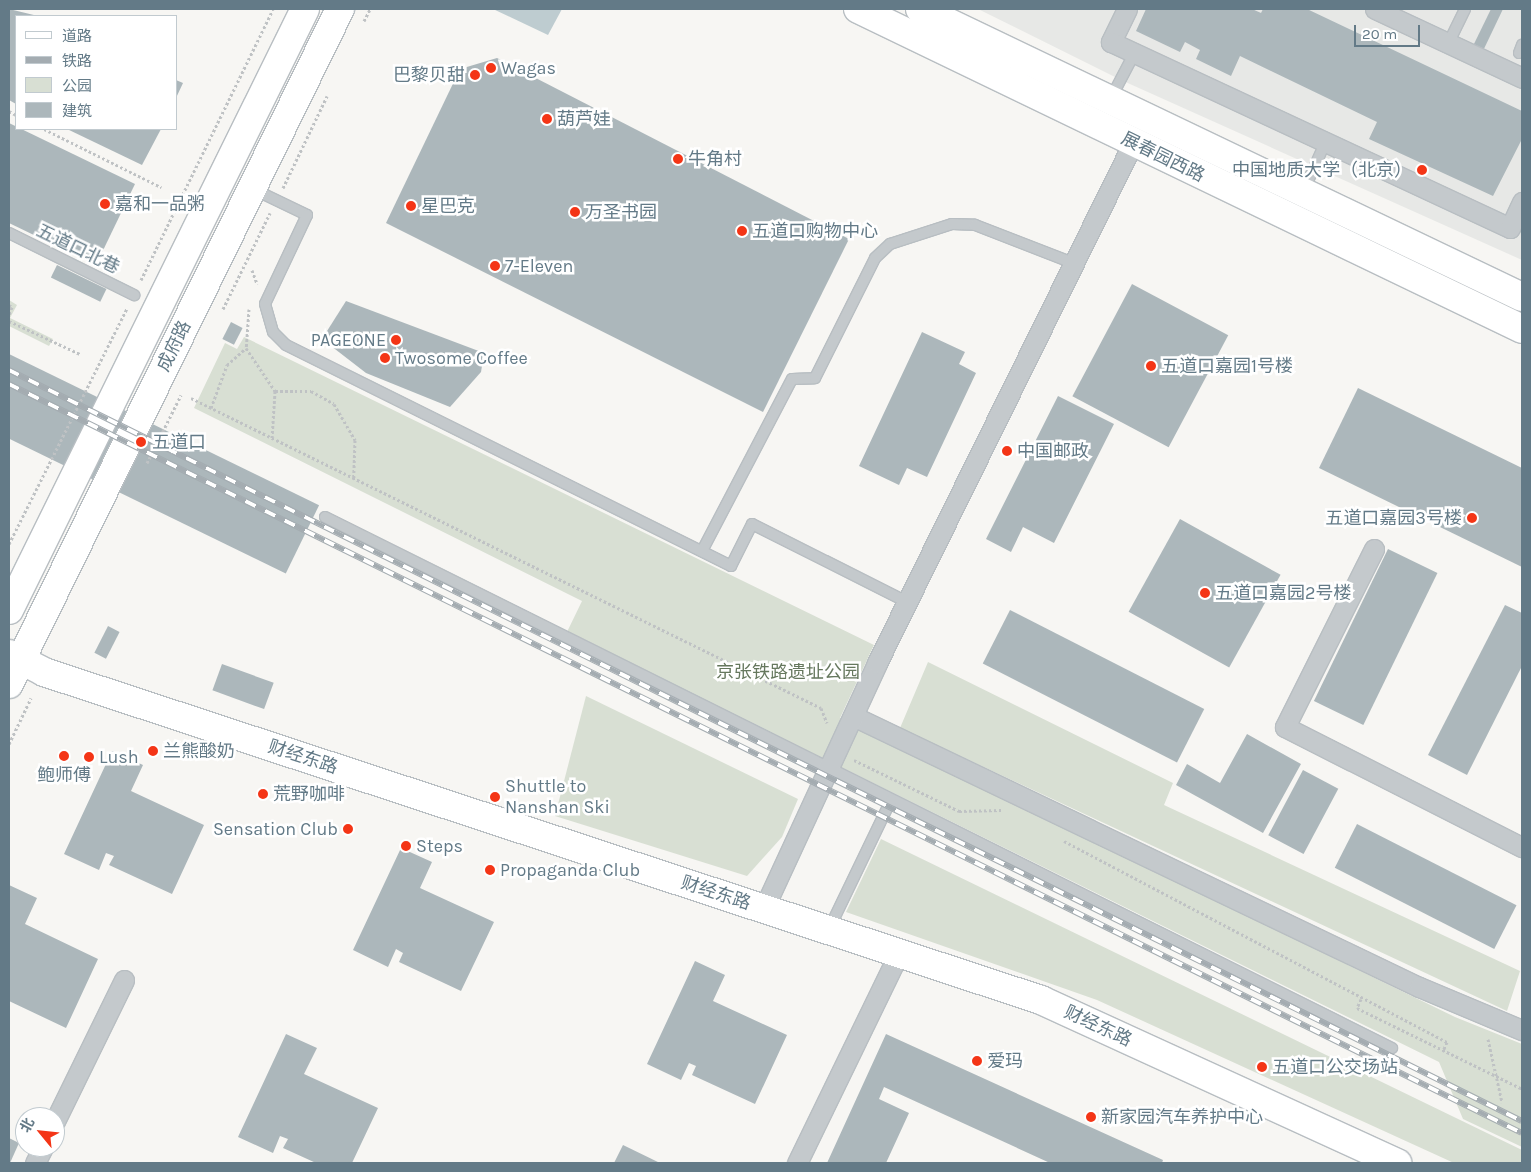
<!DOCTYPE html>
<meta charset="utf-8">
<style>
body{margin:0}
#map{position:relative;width:1531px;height:1172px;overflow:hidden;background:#f7f6f3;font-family:Karla,"Noto Sans SC",sans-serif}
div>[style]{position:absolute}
.built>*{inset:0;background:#e7e8e6}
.green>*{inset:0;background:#d8dfd3}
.water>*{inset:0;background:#beccd0}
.building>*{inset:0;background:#acb7bb;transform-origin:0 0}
.path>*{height:3px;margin-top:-1.5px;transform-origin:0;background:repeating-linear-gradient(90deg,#bfc2c4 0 2.5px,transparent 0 5px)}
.roads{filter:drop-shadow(1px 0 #b8bec2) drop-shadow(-1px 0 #b8bec2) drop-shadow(0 1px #b8bec2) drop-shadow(0 -1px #b8bec2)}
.lane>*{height:10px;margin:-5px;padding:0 5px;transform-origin:5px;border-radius:5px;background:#c4c9cc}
.street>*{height:19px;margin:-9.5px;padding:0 9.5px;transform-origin:9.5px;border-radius:9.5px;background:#c4c9cc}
.secondary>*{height:28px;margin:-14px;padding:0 14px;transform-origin:14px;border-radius:14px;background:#fff}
.rail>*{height:5.5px;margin-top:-2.75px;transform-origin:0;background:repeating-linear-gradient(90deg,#fff 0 11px,#a4acb1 0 22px);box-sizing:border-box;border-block:1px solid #a4acb1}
.dots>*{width:14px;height:14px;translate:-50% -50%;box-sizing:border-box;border:2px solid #fff;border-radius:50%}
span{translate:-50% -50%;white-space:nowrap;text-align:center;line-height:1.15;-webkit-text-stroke:5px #fff;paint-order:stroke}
.poi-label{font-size:18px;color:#637a87}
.left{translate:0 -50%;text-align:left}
.right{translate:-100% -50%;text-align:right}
.street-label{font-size:18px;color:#637a87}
.park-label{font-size:18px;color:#66785e}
.frame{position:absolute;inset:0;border:10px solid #637a87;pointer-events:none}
.legend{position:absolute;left:15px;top:15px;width:162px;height:115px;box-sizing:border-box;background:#fff;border:1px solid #c1cacf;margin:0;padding:6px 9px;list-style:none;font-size:15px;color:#637a87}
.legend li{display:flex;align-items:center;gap:10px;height:25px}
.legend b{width:25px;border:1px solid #c1cacf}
.north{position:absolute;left:15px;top:1107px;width:50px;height:50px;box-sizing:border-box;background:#fff;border:1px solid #c1cacf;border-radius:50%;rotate:298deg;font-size:14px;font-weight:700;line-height:20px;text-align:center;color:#637a87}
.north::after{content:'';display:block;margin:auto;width:18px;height:22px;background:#f43516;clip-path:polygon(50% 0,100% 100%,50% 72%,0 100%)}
.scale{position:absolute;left:1354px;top:25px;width:66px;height:22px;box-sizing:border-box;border:2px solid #637a87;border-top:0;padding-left:6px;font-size:15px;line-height:18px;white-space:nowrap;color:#637a87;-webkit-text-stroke:4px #fff;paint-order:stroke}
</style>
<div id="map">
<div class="built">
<i style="clip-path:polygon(978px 9px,1522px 9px,1522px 260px,1121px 80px)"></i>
</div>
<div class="green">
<i style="clip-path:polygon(9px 300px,17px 305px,10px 318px,53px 339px,49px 346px,9px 326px)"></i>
<i style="clip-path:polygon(244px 337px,874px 645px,840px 718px,1455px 1017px,1522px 1044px,1522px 1147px,1463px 1119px,1439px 1062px,567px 632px,582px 601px,194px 408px,225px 343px,237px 349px)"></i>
<i style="clip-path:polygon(928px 662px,1173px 783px,1164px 805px,1520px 971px,1507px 1011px,900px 728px)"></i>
<i style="clip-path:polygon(586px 696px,798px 799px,782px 837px,747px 876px,555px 816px)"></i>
<i style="clip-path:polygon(881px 839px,1522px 1150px,1522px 1163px,1454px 1163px,1097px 1000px,846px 912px)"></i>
</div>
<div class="water">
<i style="clip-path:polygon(493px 9px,562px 9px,548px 35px)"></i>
</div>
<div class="building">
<i style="clip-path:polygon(9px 9px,38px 16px,16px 16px,16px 104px,9px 100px)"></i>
<i style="clip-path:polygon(1146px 9px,1252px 9px,1261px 13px,1263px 9px,1307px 9px,1522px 111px,1522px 139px,1493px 196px,1369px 139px,1377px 122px,1240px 56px,1231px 76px,1196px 59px,1200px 50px,1185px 42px,1180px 52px,1136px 31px)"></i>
<i style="clip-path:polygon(1491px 9px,1503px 9px,1482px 53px,1472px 48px)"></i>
<i style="clip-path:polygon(497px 58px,849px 239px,763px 412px,386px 223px,460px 69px)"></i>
<i style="clip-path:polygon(176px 80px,183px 83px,176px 98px)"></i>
<i style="clip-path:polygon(9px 123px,135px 184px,96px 265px,9px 223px)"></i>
<i style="clip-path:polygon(67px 129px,161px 129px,142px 165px)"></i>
<i style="left:57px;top:265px;width:55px;height:14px;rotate:26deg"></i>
<i style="left:1132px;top:284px;width:109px;height:127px;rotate:28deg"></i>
<i style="clip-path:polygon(346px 301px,484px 353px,481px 372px,450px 407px,366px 373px,322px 339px)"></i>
<i style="left:231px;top:322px;width:13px;height:19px;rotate:27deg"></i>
<i style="clip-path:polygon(922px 332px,965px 352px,959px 364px,976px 373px,927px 477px,907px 468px,899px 485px,859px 466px)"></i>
<i style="left:9px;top:354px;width:345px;height:76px;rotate:26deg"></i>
<i style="clip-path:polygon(1358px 388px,1522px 468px,1522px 567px,1319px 468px)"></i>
<i style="clip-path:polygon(1058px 396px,1114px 424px,1054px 543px,1023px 527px,1011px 552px,986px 539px)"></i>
<i style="left:1180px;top:519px;width:115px;height:106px;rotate:29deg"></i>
<i style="left:1388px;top:549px;width:55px;height:169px;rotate:26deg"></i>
<i style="clip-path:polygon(1505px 605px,1522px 613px,1522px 666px,1467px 775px,1428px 755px)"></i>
<i style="left:1010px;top:610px;width:218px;height:60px;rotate:27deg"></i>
<i style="left:108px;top:626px;width:13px;height:30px;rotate:27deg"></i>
<i style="left:222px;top:664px;width:55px;height:28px;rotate:20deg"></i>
<i style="clip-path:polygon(1247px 734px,1301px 764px,1263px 833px,1176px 785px,1187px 764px,1220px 783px)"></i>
<i style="clip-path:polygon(112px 751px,143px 765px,131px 791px,204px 825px,172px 894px,109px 865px,114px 856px,106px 853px,99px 870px,64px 854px)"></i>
<i style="left:1303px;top:770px;width:40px;height:74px;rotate:28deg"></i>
<i style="left:1357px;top:824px;width:179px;height:49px;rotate:27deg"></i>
<i style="clip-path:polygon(401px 848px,432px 862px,420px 888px,494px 922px,461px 991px,399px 962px,403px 953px,396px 949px,388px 967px,353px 950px)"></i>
<i style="clip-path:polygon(9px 885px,37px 898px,25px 924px,98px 959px,66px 1028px,9px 1001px)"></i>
<i style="clip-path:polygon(695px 961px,725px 975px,713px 1001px,787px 1035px,755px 1104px,692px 1075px,696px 1066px,689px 1063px,681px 1080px,647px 1064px)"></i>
<i style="clip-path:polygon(286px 1034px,317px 1048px,304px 1074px,378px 1108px,352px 1163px,316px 1163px,283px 1148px,288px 1139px,280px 1136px,273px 1153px,238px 1137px)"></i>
<i style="clip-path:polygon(886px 1034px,1163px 1160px,1162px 1163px,1050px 1163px,884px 1087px,879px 1099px,909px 1113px,886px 1163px,827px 1163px)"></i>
<i style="clip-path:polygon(9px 1138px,19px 1143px,10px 1163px,9px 1163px)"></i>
<i style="clip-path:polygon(623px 1145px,660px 1163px,614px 1163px)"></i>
</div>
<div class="path">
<i style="left:364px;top:21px;width:13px;rotate:-63deg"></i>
<i style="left:9px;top:111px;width:8px;rotate:30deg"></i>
<i style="left:44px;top:129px;width:131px;rotate:26.4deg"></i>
<i style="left:283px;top:188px;width:102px;rotate:-64.4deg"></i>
<i style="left:252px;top:270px;width:15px;rotate:70deg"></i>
<i style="left:141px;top:280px;width:301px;rotate:-64deg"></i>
<i style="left:9px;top:305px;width:4px;rotate:34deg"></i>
<i style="left:12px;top:307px;width:9px;rotate:111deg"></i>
<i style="left:223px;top:309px;width:107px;rotate:-63.9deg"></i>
<i style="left:249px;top:309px;width:39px;rotate:94deg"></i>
<i style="left:246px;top:348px;width:52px;rotate:56deg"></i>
<i style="left:9px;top:321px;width:78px;rotate:24.9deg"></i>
<i style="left:191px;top:398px;width:702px;rotate:26.2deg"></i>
<i style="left:821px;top:708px;width:16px;rotate:68deg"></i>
<i style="left:211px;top:408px;width:46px;rotate:-69.6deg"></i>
<i style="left:227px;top:365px;width:25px;rotate:-42deg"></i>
<i style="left:272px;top:438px;width:47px;rotate:-86.3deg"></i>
<i style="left:275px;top:391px;width:36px"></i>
<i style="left:311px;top:391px;width:26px;rotate:29deg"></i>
<i style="left:334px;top:404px;width:42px;rotate:59.7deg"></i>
<i style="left:355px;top:440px;width:38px;rotate:92deg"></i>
<i style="left:147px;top:463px;width:76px;rotate:-63.4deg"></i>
<i style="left:9px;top:544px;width:264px;rotate:-63.4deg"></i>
<i style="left:9px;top:744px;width:51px;rotate:-64.4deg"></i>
<i style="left:854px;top:760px;width:117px;rotate:25.9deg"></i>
<i style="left:959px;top:811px;width:42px;rotate:-1.4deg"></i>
<i style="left:1064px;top:841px;width:433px;rotate:27.7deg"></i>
<i style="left:1447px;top:1042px;width:10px;rotate:114deg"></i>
<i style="left:1361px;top:999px;width:10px;rotate:114deg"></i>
<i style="left:1357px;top:1008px;width:184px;rotate:26.1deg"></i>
<i style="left:1488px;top:1039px;width:65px;rotate:77.5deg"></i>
</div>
<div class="roads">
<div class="lane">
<i style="left:1448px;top:44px;width:39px;rotate:-64deg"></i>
<i style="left:1519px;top:53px;width:9px;rotate:-69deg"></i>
<i style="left:1111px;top:98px;width:52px;rotate:-62.4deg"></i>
<i style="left:253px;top:189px;width:60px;rotate:25.7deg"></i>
<i style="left:307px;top:215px;width:98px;rotate:115.3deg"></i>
<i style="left:265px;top:304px;width:29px;rotate:74deg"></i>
<i style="left:273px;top:332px;width:18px;rotate:45deg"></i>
<i style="left:286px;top:345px;width:497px;rotate:26.4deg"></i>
<i style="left:731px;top:566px;width:47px;rotate:-63.4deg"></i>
<i style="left:752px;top:524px;width:174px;rotate:26.7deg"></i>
<i style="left:1303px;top:192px;width:56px;rotate:-65.7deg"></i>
<i style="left:9px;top:233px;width:140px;rotate:26.4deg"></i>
<i style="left:325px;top:517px;width:1192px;rotate:26.46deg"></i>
<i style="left:702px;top:551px;width:194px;rotate:-62.4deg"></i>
<i style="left:792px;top:379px;width:23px;rotate:-2deg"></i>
<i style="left:815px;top:378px;width:134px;rotate:-63.4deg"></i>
<i style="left:875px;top:258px;width:21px;rotate:-43deg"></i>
<i style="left:890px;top:244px;width:65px;rotate:-17.9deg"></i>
<i style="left:952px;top:224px;width:23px;rotate:2deg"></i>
<i style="left:975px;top:225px;width:105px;rotate:21.2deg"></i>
<i style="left:829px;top:929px;width:143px;rotate:-64.3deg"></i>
</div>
<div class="street">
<i style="left:1127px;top:9px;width:37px;rotate:116deg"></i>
<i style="left:1111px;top:42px;width:440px;rotate:25deg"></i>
<i style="left:1510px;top:228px;width:29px;rotate:-65deg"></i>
<i style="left:1375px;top:9px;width:162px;rotate:25.1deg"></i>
<i style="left:1374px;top:549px;width:199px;rotate:116.6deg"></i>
<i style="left:1285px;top:727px;width:266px;rotate:26.9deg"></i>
<i style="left:853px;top:716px;width:628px;rotate:25.59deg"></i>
<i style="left:1419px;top:987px;width:112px;rotate:22.7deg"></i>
<i style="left:764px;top:908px;width:270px;rotate:-65.2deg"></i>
<i style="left:877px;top:663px;width:580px;rotate:-63.79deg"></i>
<i style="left:55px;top:1121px;width:157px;rotate:-63.9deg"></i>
<i style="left:35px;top:1163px;width:18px;rotate:-63deg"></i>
<i style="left:797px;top:1163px;width:233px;rotate:-64.1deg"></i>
</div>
<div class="secondary">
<i style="left:858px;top:9px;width:737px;rotate:25.73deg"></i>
<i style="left:920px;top:9px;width:667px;rotate:25.57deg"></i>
<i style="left:9px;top:610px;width:670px;rotate:-63.78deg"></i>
<i style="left:9px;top:654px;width:39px;rotate:27deg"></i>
<i style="left:44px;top:672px;width:1050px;rotate:18.21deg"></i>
<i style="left:1041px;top:1000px;width:392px;rotate:24.6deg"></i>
<i style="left:9px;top:684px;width:752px;rotate:-63.88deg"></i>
</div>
</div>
<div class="rail">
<i style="left:9px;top:370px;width:1689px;rotate:26.4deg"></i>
<i style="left:9px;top:384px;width:1688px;rotate:26.34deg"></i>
</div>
<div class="dots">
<i style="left:491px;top:68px;background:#f43516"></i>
<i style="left:475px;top:75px;background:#f43516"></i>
<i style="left:547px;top:119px;background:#f43516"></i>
<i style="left:678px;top:159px;background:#f43516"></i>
<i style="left:1422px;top:170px;background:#f43516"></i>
<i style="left:105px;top:204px;background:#f43516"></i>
<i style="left:411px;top:206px;background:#f43516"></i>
<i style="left:575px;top:212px;background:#f43516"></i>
<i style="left:742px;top:231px;background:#f43516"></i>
<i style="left:495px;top:266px;background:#f43516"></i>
<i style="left:396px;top:340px;background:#f43516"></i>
<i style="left:385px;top:358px;background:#f43516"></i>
<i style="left:1151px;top:366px;background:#f43516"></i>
<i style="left:141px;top:442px;background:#f43516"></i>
<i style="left:1007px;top:451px;background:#f43516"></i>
<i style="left:1472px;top:518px;background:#f43516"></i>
<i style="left:1205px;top:593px;background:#f43516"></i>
<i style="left:153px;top:751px;background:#f43516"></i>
<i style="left:64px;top:756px;background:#f43516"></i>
<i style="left:89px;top:757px;background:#f43516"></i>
<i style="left:263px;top:794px;background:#f43516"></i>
<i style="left:495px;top:797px;background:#f43516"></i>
<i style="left:348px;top:829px;background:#f43516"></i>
<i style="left:406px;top:846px;background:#f43516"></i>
<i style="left:490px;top:870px;background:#f43516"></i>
<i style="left:977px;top:1061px;background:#f43516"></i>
<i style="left:1262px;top:1067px;background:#f43516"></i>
<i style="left:1091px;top:1117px;background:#f43516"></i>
</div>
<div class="poi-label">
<span class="left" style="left:501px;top:68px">Wagas</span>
<span class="right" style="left:465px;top:75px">巴黎贝甜</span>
<span class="left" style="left:557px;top:119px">葫芦娃</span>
<span class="left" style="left:688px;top:159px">牛角村</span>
<span class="right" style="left:1412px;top:170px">中国地质大学（北京）</span>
<span class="left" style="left:115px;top:204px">嘉和一品粥</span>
<span class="left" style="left:421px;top:206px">星巴克</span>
<span class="left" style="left:585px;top:212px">万圣书园</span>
<span class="left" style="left:752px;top:231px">五道口购物中心</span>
<span class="left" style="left:505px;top:266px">7-Eleven</span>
<span class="right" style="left:386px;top:340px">PAGEONE</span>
<span class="left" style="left:395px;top:358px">Twosome Coffee</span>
<span class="left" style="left:1161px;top:366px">五道口嘉园1号楼</span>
<span class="left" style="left:152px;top:442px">五道口</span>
<span class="left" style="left:1017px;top:451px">中国邮政</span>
<span class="right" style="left:1462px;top:518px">五道口嘉园3号楼</span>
<span class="left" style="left:1215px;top:593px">五道口嘉园2号楼</span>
<span class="left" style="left:163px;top:751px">兰熊酸奶</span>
<span class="left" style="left:99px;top:757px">Lush</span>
<span style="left:64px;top:775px">鲍师傅</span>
<span class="left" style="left:505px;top:797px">Shuttle to<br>Nanshan Ski</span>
<span class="left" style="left:273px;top:794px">荒野咖啡</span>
<span class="right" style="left:338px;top:829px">Sensation Club</span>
<span class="left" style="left:416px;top:846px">Steps</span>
<span class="left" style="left:500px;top:870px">Propaganda Club</span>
<span class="left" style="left:987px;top:1061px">爱玛</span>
<span class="left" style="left:1272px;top:1067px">五道口公交场站</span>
<span class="left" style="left:1101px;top:1117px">新家园汽车养护中心</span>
</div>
<div class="street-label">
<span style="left:1163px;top:157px;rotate:26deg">展春园西路</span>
<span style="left:78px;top:249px;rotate:26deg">五道口北巷</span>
<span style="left:174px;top:346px;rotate:-64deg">成府路</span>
<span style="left:303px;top:757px;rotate:18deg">财经东路</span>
<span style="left:716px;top:893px;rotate:18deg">财经东路</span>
<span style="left:1098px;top:1026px;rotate:25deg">财经东路</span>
</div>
<div class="park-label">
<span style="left:788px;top:672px">京张铁路遗址公园</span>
</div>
<div class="frame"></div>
<ul class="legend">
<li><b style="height:6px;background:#fff"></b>道路</li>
<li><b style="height:6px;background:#a4acb1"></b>铁路</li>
<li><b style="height:14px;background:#d8dfd3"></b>公园</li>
<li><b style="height:14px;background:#acb7bb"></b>建筑</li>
</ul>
<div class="north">北</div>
<div class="scale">20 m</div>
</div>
